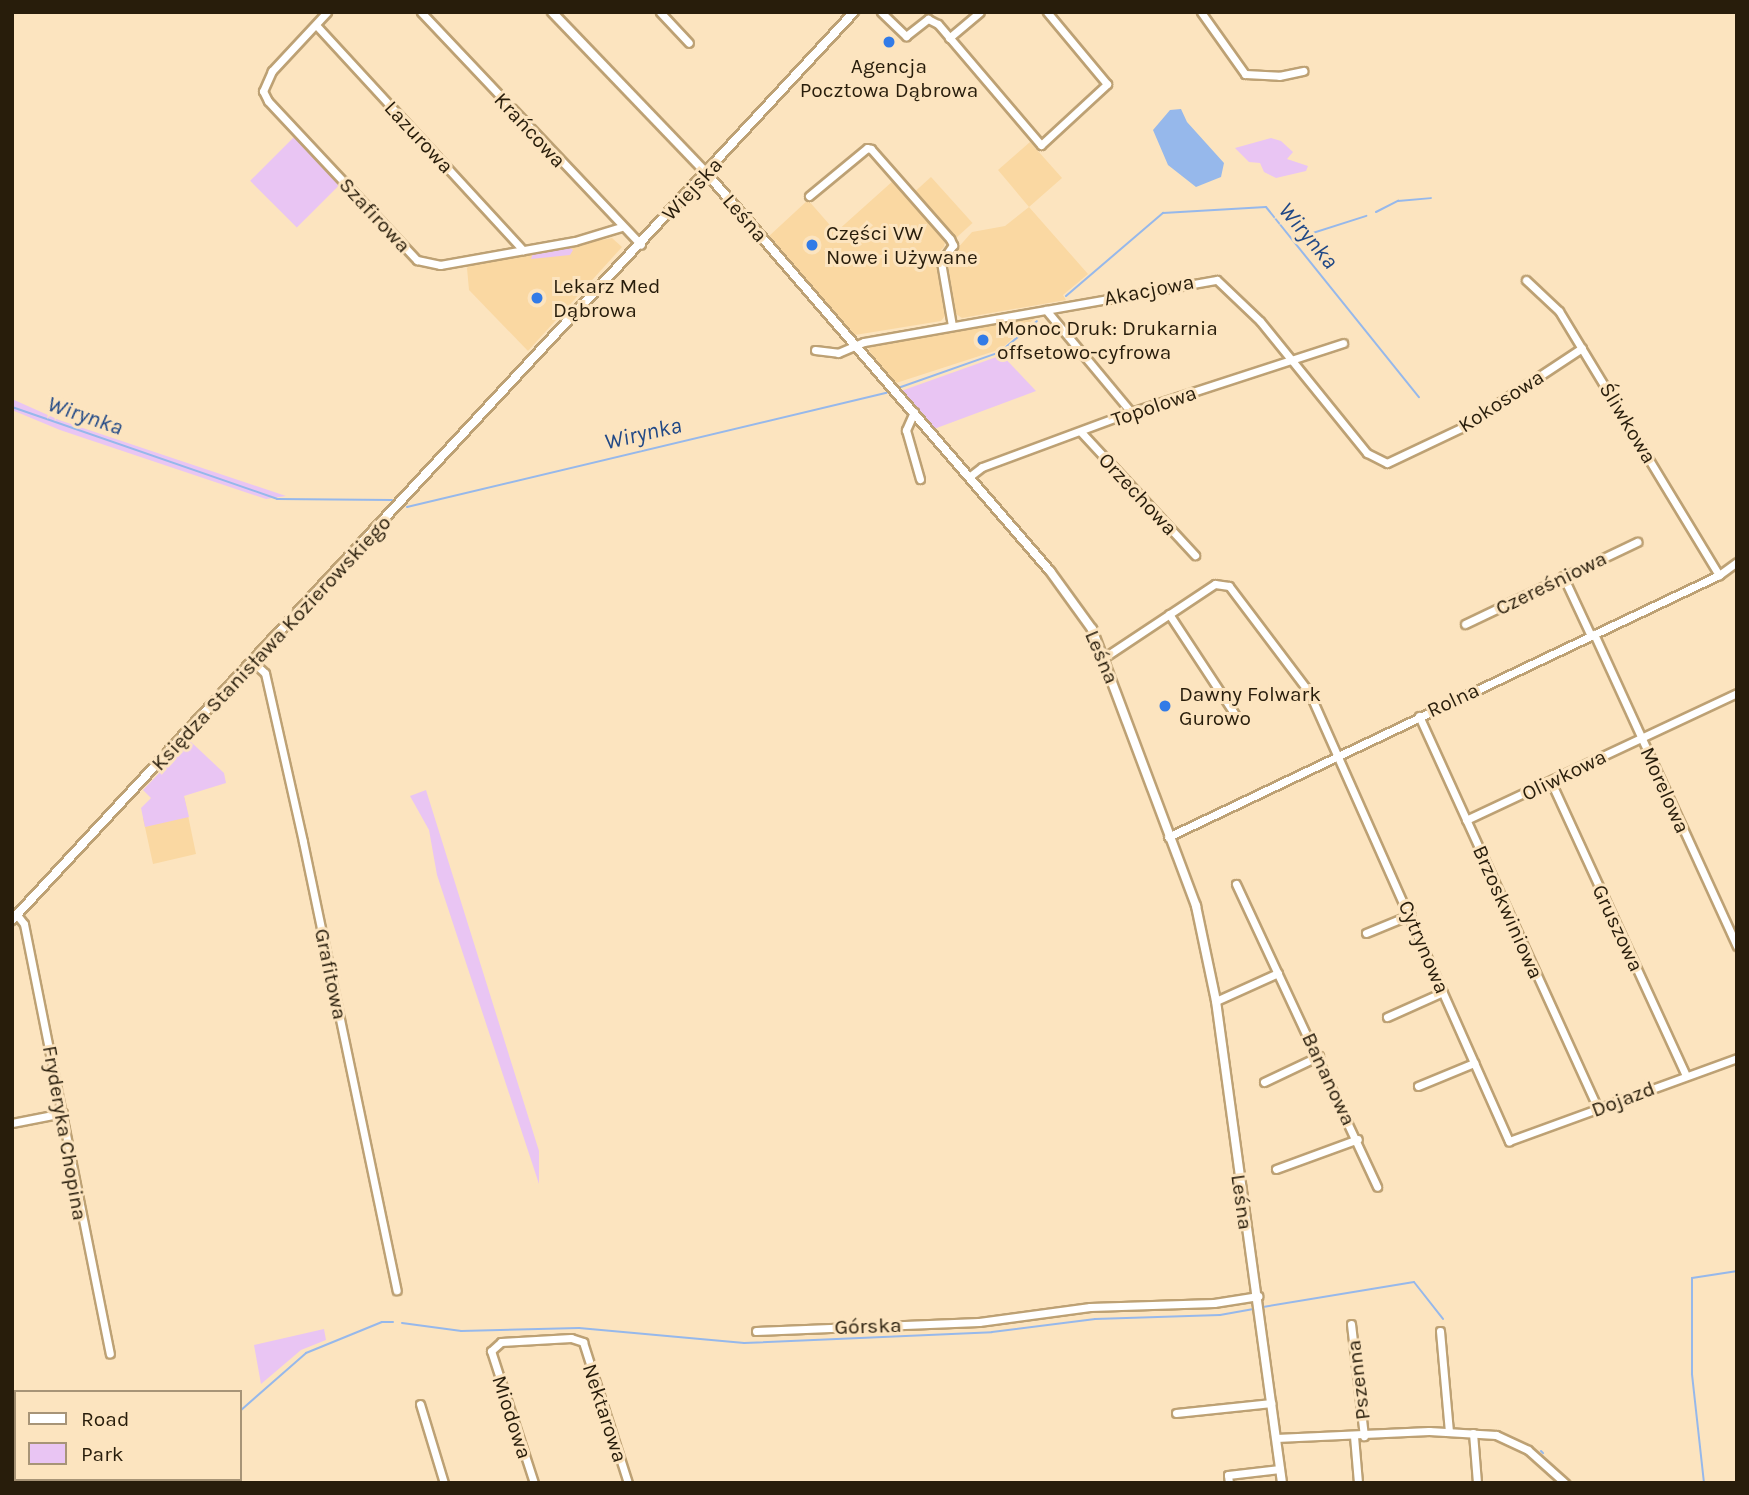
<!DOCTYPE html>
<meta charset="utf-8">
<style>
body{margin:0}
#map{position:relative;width:1749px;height:1495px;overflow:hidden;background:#fce4bf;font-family:Karla,sans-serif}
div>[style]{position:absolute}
.built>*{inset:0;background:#fad8a2;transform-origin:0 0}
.green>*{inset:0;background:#e9c5f3;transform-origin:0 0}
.water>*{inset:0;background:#96b8eb}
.stream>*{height:2px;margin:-1px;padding:0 1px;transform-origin:1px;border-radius:1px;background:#96b8eb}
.roads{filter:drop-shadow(2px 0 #bda174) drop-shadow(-2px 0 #bda174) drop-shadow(0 2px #bda174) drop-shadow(0 -2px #bda174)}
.minor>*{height:7px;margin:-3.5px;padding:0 3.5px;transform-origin:3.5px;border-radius:3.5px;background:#fff}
.tertiary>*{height:8px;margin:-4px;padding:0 4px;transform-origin:4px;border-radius:4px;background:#fff}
.dots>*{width:19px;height:19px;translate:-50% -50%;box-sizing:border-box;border:4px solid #fce4bf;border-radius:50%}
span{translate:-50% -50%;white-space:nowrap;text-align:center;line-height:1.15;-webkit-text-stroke:6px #fce4bf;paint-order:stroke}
.poi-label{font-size:21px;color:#281d0b}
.left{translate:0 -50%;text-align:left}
.street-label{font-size:21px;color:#281d0b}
.water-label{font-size:23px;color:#204886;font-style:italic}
.frame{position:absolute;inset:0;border:14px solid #281d0b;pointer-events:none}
.legend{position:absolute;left:14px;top:1390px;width:228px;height:91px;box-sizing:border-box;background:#fce4bf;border:2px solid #a79477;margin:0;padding:9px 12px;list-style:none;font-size:21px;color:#281d0b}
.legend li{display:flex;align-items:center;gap:14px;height:35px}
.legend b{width:35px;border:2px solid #a79477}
</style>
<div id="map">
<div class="built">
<i style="clip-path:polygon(1030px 142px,1062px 178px,1029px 207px,1088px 274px,1063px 295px,1066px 300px,962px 318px,956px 314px,947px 260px,972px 232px,1005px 226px,1029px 207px,998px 170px)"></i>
<i style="left:931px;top:177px;width:62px;height:23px;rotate:48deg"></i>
<i style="clip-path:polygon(894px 180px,946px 238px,944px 247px,931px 260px,937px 269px,945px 316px,941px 321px,855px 335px,768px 237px,808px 200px,836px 232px)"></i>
<i style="clip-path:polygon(612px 238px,622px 247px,528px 351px,469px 290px,467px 268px,472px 264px)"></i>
<i style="clip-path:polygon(1035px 318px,1001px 349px,896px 383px,869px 351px,870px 345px)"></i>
<i style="clip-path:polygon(184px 796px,196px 854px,153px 864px,143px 818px)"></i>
</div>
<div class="green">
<i style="left:294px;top:137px;width:66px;height:62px;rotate:45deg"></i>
<i style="clip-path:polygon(1271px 138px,1281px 141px,1293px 152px,1287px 159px,1308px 166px,1306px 171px,1276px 178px,1264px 172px,1260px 163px,1249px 162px,1235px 148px)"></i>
<i style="clip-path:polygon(569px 247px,573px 250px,570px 255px,531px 259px,533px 253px)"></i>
<i style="clip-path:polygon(1002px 355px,1036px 391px,934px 429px,901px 391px)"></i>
<i style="clip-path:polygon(12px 399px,59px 420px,286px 496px,266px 499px,60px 430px,12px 410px)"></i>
<i style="clip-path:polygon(190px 741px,224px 773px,226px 783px,184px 796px,189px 817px,145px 827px,141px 808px,151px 798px,143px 790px)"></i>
<i style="clip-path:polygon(426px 790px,539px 1151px,539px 1184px,437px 875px,429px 830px,410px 796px)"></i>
<i style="clip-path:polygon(324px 1329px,326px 1340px,301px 1350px,261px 1384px,254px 1345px)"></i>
</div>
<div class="water">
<i style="clip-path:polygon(1181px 109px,1187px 122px,1224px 163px,1221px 177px,1196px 187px,1168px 165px,1153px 130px,1170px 110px)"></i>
</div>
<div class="stream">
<i style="left:1376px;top:212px;width:25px;rotate:-27deg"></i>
<i style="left:1398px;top:201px;width:33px;rotate:-5deg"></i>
<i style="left:1294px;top:239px;width:76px;rotate:-17.7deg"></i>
<i style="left:1066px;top:296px;width:128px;rotate:-40.6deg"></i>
<i style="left:1163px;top:213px;width:103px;rotate:-3.3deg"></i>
<i style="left:1266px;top:207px;width:244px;rotate:51.2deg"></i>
<i style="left:898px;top:388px;width:108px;rotate:-19.4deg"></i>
<i style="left:1000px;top:352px;width:48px;rotate:-40deg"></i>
<i style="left:12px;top:407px;width:281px;rotate:19.1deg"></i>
<i style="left:277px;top:499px;width:115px;rotate:0.5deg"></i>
<i style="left:407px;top:507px;width:493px;rotate:-13.4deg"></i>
<i style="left:1263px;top:1307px;width:153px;rotate:-9.4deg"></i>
<i style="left:1414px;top:1282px;width:47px;rotate:51.9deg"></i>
<i style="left:402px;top:1323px;width:60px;rotate:7.7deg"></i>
<i style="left:461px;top:1331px;width:118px;rotate:-1.5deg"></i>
<i style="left:579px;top:1328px;width:166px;rotate:5.2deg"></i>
<i style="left:744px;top:1343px;width:248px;rotate:-2.5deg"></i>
<i style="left:992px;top:1332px;width:104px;rotate:-7.2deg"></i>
<i style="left:1095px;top:1319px;width:125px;rotate:-1.8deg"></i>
<i style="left:1220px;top:1315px;width:34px;rotate:-10deg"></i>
<i style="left:240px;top:1411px;width:88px;rotate:-41.3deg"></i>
<i style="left:306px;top:1353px;width:82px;rotate:-22.2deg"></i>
<i style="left:382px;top:1322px;width:11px"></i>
<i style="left:1541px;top:1451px;width:3px;rotate:45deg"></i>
<i style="left:69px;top:1483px;width:8px;rotate:-30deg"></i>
<i style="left:1704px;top:1483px;width:110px;rotate:-96.3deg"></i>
<i style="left:1692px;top:1374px;width:96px;rotate:-90deg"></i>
<i style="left:1692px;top:1278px;width:46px;rotate:-8.8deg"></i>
</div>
<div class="roads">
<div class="minor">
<i style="left:327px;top:12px;width:81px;rotate:133deg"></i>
<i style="left:272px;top:71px;width:22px;rotate:114deg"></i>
<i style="left:263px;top:91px;width:11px;rotate:63deg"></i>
<i style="left:268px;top:101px;width:218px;rotate:46.9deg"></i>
<i style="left:417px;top:260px;width:24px;rotate:12deg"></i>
<i style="left:440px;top:265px;width:137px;rotate:-10.1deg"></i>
<i style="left:575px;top:241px;width:48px;rotate:-16.9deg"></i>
<i style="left:421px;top:12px;width:320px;rotate:46.6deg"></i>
<i style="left:660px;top:12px;width:42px;rotate:46.9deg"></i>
<i style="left:881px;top:12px;width:35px;rotate:44deg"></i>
<i style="left:906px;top:36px;width:28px;rotate:-38deg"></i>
<i style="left:928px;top:19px;width:11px;rotate:27deg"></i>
<i style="left:938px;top:24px;width:159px;rotate:49.6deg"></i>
<i style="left:1041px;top:145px;width:90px;rotate:-42.7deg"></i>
<i style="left:1107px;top:84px;width:94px;rotate:-129.8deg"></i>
<i style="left:1201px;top:12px;width:76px;rotate:54.6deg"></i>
<i style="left:1245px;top:74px;width:34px;rotate:3deg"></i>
<i style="left:1279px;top:76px;width:25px;rotate:-12deg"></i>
<i style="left:316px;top:25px;width:306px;rotate:47.4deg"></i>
<i style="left:949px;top:38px;width:40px;rotate:-40deg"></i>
<i style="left:809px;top:196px;width:75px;rotate:-39.6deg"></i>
<i style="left:867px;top:148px;width:4px;rotate:14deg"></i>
<i style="left:871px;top:149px;width:120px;rotate:48.7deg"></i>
<i style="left:950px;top:239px;width:7px;rotate:63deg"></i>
<i style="left:953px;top:245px;width:21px;rotate:125deg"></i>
<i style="left:941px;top:262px;width:65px;rotate:80.2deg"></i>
<i style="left:1526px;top:280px;width:45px;rotate:43.2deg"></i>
<i style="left:1559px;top:311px;width:309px;rotate:58.8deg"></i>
<i style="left:1046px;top:310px;width:133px;rotate:50.2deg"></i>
<i style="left:815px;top:350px;width:23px;rotate:7deg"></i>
<i style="left:838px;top:353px;width:28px;rotate:-23deg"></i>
<i style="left:864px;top:342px;width:358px;rotate:-10deg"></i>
<i style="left:1217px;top:280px;width:59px;rotate:43.6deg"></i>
<i style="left:1260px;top:321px;width:170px;rotate:51deg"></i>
<i style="left:1367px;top:453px;width:22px;rotate:27deg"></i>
<i style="left:1387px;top:463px;width:82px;rotate:-25.3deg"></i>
<i style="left:1461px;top:428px;width:145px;rotate:-33.5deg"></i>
<i style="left:914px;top:412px;width:20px;rotate:114deg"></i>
<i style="left:906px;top:430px;width:51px;rotate:74.1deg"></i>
<i style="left:1081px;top:432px;width:168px;rotate:47.2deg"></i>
<i style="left:969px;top:477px;width:16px;rotate:-38deg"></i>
<i style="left:982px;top:467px;width:159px;rotate:-20.3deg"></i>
<i style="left:1131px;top:412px;width:223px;rotate:-18deg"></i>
<i style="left:1563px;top:576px;width:66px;rotate:65deg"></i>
<i style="left:1169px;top:614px;width:122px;rotate:56.7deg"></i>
<i style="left:1465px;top:624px;width:191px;rotate:-25.5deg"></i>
<i style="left:1594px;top:634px;width:343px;rotate:65.4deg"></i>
<i style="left:1105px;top:657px;width:132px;rotate:-33.6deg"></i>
<i style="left:1215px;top:584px;width:14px;rotate:8deg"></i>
<i style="left:1229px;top:586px;width:133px;rotate:53deg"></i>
<i style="left:1309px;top:692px;width:492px;rotate:66deg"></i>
<i style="left:1509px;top:1141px;width:243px;rotate:-20deg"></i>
<i style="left:253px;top:662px;width:16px;rotate:43deg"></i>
<i style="left:265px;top:673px;width:173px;rotate:77.3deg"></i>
<i style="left:303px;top:842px;width:458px;rotate:78.2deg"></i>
<i style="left:1419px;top:716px;width:432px;rotate:65.5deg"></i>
<i style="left:1551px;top:782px;width:323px;rotate:65.3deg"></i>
<i style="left:1466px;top:820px;width:299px;rotate:-25.1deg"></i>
<i style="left:1168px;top:837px;width:610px;rotate:-25.43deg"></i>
<i style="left:1719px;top:575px;width:22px;rotate:-36deg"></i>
<i style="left:1236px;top:884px;width:334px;rotate:65deg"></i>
<i style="left:17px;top:915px;width:11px;rotate:52deg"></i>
<i style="left:24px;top:924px;width:438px;rotate:78.7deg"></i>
<i style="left:1366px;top:933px;width:48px;rotate:-22.2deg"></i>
<i style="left:1216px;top:1001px;width:68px;rotate:-24.3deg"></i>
<i style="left:1387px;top:1017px;width:61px;rotate:-24.1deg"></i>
<i style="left:1264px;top:1082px;width:61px;rotate:-25.3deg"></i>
<i style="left:1418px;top:1086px;width:61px;rotate:-22.3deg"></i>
<i style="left:12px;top:1123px;width:52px;rotate:-11.1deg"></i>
<i style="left:1276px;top:1169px;width:87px;rotate:-20.1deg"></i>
<i style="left:1351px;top:1324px;width:113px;rotate:83.4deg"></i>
<i style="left:756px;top:1331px;width:223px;rotate:-2.3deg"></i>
<i style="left:979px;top:1322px;width:112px;rotate:-7.7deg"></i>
<i style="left:1090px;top:1307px;width:124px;rotate:-1.8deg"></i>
<i style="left:1214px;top:1303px;width:45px;rotate:-9deg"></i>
<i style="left:1440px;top:1331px;width:101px;rotate:84.9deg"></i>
<i style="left:420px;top:1404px;width:83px;rotate:73.1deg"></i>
<i style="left:1176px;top:1413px;width:96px;rotate:-6deg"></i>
<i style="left:1473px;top:1433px;width:50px;rotate:85.4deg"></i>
<i style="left:1354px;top:1436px;width:47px;rotate:85.1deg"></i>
<i style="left:1276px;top:1438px;width:153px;rotate:-2.6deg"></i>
<i style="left:1429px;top:1431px;width:67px;rotate:3.4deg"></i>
<i style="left:1496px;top:1435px;width:35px;rotate:25deg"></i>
<i style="left:1528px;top:1450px;width:50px;rotate:41.7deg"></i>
<i style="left:148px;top:1479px;width:4px;rotate:63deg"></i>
<i style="left:221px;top:1483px;width:8px;rotate:-23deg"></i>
<i style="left:534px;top:1483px;width:139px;rotate:-108deg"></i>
<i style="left:491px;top:1351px;width:13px;rotate:-42deg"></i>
<i style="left:501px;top:1342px;width:70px;rotate:-3.3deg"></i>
<i style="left:571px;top:1338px;width:13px;rotate:18deg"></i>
<i style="left:583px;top:1342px;width:148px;rotate:72.3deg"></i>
<i style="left:1229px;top:1483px;width:8px;rotate:-97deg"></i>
<i style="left:1228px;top:1475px;width:52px;rotate:-6.6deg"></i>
</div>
<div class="tertiary">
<i style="left:552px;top:12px;width:227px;rotate:46.2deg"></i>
<i style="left:709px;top:176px;width:522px;rotate:49.2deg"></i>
<i style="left:1050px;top:571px;width:72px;rotate:54.1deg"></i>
<i style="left:1092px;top:629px;width:296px;rotate:69.4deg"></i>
<i style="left:1196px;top:906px;width:97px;rotate:78.1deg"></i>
<i style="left:1216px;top:1001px;width:486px;rotate:82.2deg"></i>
<i style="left:12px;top:920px;width:1238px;rotate:-47.16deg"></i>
</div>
</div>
<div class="dots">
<i style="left:889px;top:42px;background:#327be7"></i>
<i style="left:812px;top:245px;background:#327be7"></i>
<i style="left:537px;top:298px;background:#327be7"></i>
<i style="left:983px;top:340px;background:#327be7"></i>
<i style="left:1165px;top:706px;background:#327be7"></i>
</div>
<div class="poi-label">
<span style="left:889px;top:78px">Agencja<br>Pocztowa Dąbrowa</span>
<span class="left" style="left:826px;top:245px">Części VW<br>Nowe i Używane</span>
<span class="left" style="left:553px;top:298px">Lekarz Med<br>Dąbrowa</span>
<span class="left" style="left:997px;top:340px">Monoc Druk: Drukarnia<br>offsetowo-cyfrowa</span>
<span class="left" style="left:1179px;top:706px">Dawny Folwark<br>Gurowo</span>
</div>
<div class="street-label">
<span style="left:530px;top:130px;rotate:47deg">Krańcowa</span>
<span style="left:419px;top:137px;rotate:47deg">Lazurowa</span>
<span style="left:692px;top:189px;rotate:-47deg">Wiejska</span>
<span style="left:375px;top:215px;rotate:47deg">Szafirowa</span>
<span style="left:745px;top:218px;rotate:49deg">Leśna</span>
<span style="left:1149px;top:290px;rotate:-11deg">Akacjowa</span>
<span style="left:1501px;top:401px;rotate:-33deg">Kokosowa</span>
<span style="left:1154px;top:406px;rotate:-19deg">Topolowa</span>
<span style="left:1628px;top:423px;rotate:59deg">Śliwkowa</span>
<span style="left:1138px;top:494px;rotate:47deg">Orzechowa</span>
<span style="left:1551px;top:583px;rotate:-26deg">Czereśniowa</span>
<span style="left:271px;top:643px;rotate:-47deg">Księdza Stanisława Kozierowskiego</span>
<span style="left:1102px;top:657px;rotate:67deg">Leśna</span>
<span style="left:1453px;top:700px;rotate:-25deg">Rolna</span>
<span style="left:1564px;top:775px;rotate:-26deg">Oliwkowa</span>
<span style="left:1665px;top:790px;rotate:66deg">Morelowa</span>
<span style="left:1508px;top:912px;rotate:66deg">Brzoskwiniowa</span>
<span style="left:1618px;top:928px;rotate:65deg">Gruszowa</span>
<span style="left:1424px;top:947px;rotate:67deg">Cytrynowa</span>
<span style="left:331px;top:974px;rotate:78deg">Grafitowa</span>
<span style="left:1329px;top:1079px;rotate:65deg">Bananowa</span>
<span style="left:1623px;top:1099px;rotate:-21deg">Dojazd</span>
<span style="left:65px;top:1133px;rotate:80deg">Fryderyka Chopina</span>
<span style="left:1242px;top:1202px;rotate:82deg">Leśna</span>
<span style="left:868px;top:1326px;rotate:-2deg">Górska</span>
<span style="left:1358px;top:1380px;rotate:-97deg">Pszenna</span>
<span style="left:605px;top:1413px;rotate:72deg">Nektarowa</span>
<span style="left:512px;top:1417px;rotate:72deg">Miodowa</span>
</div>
<div class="water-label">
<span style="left:1308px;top:236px;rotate:50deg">Wirynka</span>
<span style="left:85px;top:416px;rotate:19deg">Wirynka</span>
<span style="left:643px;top:434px;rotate:-13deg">Wirynka</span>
</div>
<div class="frame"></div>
<ul class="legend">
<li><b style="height:9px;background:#fff"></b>Road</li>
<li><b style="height:19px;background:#e9c5f3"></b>Park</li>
</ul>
</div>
